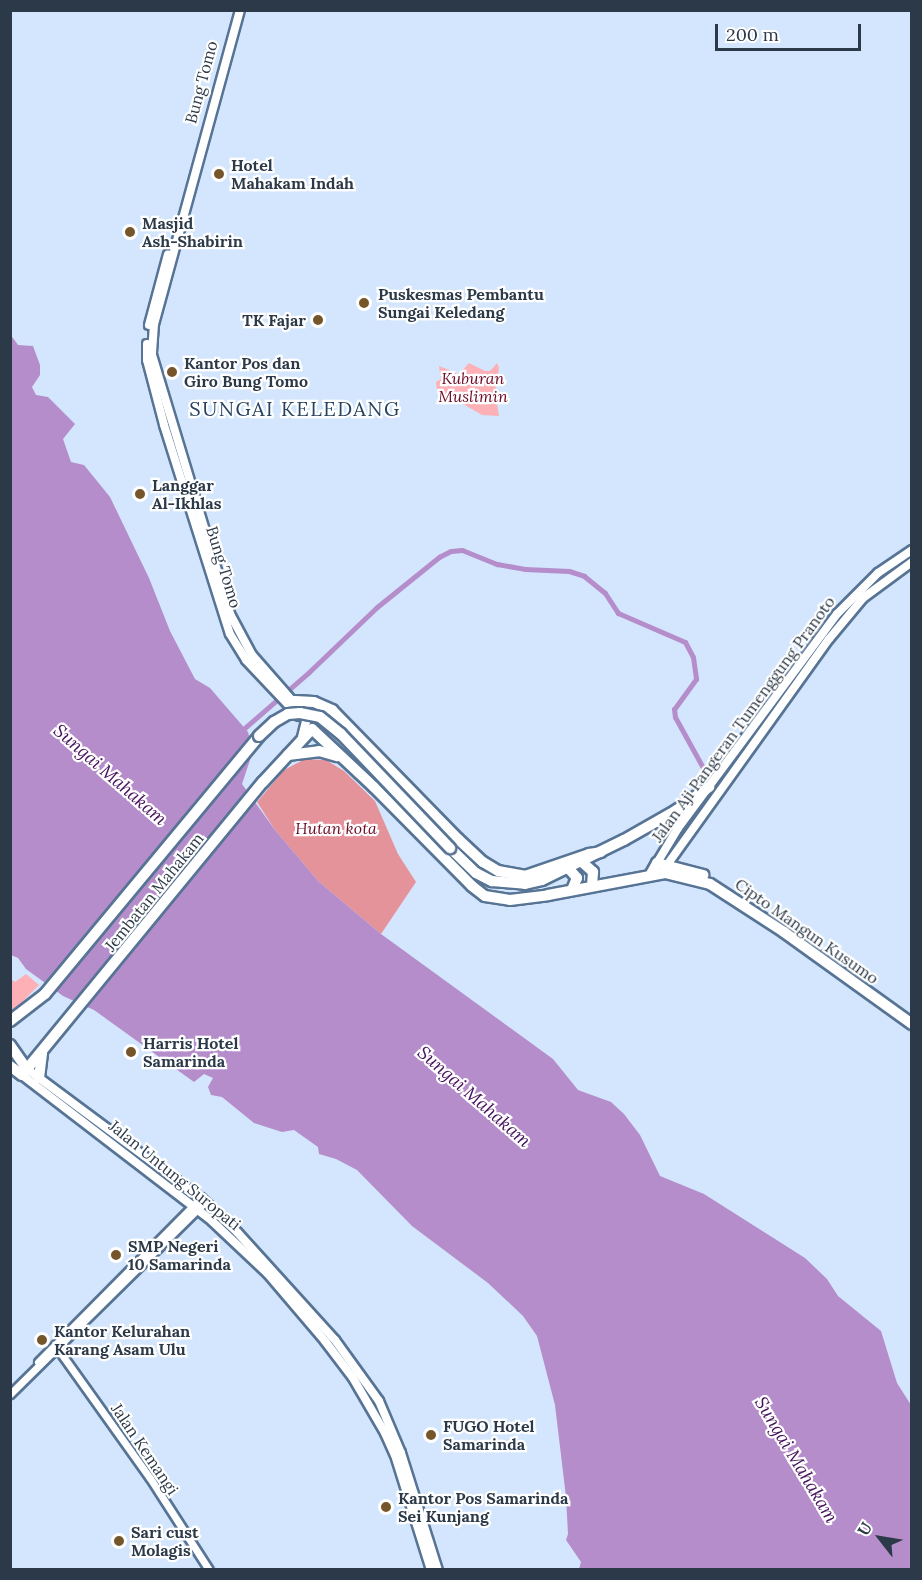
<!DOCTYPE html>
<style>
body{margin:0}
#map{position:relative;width:922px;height:1580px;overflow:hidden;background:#d3e6fd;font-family:Lora,serif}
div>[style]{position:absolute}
.green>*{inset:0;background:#fdb1b7}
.forest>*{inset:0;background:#e5939b}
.water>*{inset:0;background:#b58dcb}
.canal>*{height:5px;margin:-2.5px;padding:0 2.5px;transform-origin:2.5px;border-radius:2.5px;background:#b58dcb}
.roads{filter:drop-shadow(2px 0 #577495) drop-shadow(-2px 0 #577495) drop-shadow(0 2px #577495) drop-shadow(0 -2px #577495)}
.minor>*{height:7px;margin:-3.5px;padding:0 3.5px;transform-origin:3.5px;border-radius:3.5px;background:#fff}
.major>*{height:8px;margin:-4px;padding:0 4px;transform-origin:4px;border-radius:4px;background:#fff}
.highway>*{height:10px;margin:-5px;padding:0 5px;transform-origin:5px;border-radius:5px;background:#fff}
.bridges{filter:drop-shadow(2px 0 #577495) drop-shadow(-2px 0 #577495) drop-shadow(0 2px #577495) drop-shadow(0 -2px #577495)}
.highway-bridge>*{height:10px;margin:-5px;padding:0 5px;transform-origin:5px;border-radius:5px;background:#fff}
.dots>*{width:16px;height:16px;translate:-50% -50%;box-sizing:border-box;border:3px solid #fff;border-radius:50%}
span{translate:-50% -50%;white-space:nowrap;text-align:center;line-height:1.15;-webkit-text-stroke:4.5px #fff;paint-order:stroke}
.street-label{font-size:16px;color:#2c3948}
.poi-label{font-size:16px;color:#2c3948;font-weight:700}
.left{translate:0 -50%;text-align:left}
.right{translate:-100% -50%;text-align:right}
.park-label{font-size:16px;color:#6e0b26;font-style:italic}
.water-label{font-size:18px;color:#47125d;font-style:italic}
.quarter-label{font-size:20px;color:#274260;letter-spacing:1.5px}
.frame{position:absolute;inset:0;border:12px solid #2c3948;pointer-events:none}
.north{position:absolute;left:850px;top:1508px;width:60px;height:60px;-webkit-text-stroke:4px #fff;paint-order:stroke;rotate:301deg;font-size:16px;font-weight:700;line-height:24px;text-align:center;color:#2c3948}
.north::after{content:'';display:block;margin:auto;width:21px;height:27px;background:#2c3948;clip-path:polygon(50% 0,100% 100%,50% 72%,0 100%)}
.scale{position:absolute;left:715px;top:24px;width:146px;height:27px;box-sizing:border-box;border:3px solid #2c3948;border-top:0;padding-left:8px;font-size:18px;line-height:21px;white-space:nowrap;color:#2c3948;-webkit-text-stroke:4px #fff;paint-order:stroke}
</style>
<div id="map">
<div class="green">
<i style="clip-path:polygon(469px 363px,485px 371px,490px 371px,497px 363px,499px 368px,495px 392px,499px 416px,482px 415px,437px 389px,436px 382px,441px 379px,439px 366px,459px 374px)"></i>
<i style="clip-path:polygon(26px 974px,39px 985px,11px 1013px,11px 979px,15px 982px)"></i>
</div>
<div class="forest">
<i style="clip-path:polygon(305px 759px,326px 760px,344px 771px,375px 801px,398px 854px,416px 882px,381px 934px,318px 881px,275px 830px,257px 802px,284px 770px)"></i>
</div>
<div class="water">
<i style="clip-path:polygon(10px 334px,18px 345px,33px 346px,40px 365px,40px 375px,32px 387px,36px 395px,48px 397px,75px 424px,63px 439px,71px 462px,84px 465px,110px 497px,149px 578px,170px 631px,195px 679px,210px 688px,248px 732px,253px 751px,242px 784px,275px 830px,318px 881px,381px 934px,553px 1059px,578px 1090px,611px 1102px,624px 1114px,640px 1135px,660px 1176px,704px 1194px,805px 1258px,827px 1279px,838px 1296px,881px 1331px,897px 1383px,911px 1405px,911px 1569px,579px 1569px,581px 1562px,566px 1540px,568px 1534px,566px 1497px,555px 1405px,537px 1336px,523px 1316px,488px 1283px,412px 1226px,357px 1170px,336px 1159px,319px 1154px,318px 1147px,294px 1130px,282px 1132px,254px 1123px,222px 1097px,211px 1095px,208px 1087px,213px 1078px,204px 1074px,194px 1082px,94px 1010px,63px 996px,26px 969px,18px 958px,11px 955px)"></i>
</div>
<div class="canal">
<i style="left:240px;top:732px;width:91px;rotate:-41deg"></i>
<i style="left:309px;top:672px;width:94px;rotate:-43.7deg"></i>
<i style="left:377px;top:607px;width:80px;rotate:-38.9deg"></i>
<i style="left:439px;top:557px;width:13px;rotate:-27deg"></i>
<i style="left:451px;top:551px;width:11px;rotate:-5deg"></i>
<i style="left:462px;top:550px;width:38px;rotate:22deg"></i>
<i style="left:497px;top:564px;width:28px;rotate:10deg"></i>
<i style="left:525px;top:569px;width:44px;rotate:2.6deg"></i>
<i style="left:569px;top:571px;width:16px;rotate:18deg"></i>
<i style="left:584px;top:576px;width:27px;rotate:39deg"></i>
<i style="left:605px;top:593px;width:24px;rotate:57deg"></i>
<i style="left:618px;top:613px;width:73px;rotate:23.4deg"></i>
<i style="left:685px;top:642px;width:17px;rotate:62deg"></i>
<i style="left:693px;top:657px;width:22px;rotate:82deg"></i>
<i style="left:696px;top:679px;width:37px;rotate:126deg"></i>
<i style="left:674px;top:709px;width:8px;rotate:83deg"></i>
<i style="left:675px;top:717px;width:66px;rotate:61.1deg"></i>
<i style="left:707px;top:775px;width:12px;rotate:90deg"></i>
</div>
<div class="roads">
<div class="minor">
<i style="left:55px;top:1345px;width:163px;rotate:54.5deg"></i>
<i style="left:150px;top:1478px;width:109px;rotate:57.3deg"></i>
<i style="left:38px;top:1362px;width:231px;rotate:-45.2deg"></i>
<i style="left:10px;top:1394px;width:274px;rotate:-44.6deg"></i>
</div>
<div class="major">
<i style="left:240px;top:10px;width:326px;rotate:105.3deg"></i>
<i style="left:154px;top:324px;width:31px;rotate:94deg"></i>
<i style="left:152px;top:355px;width:270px;rotate:73.2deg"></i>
<i style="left:230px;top:614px;width:47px;rotate:61.8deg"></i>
<i style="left:252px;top:655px;width:77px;rotate:48.7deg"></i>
<i style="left:303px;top:713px;width:9px;rotate:69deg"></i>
<i style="left:306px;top:721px;width:16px;rotate:104deg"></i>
<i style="left:149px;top:325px;width:73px;rotate:-75deg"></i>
<i style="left:147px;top:344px;width:16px;rotate:90deg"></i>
<i style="left:147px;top:360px;width:67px;rotate:75.3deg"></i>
<i style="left:164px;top:425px;width:219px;rotate:72.5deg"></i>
<i style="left:230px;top:634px;width:31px;rotate:58deg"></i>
<i style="left:246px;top:660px;width:77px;rotate:46.6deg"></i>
<i style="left:657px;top:863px;width:41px;rotate:-59deg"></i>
<i style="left:678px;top:828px;width:267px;rotate:-53.4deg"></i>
<i style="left:837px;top:614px;width:58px;rotate:-45deg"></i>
<i style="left:878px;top:573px;width:41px;rotate:-34.1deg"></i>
<i style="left:667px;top:865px;width:278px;rotate:-54.4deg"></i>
<i style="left:829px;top:639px;width:53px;rotate:-50.3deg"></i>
<i style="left:863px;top:598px;width:61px;rotate:-36.3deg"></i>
<i style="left:27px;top:1069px;width:217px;rotate:36.6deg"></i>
<i style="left:201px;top:1198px;width:50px;rotate:43.4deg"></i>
<i style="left:237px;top:1232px;width:146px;rotate:47.8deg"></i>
<i style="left:335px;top:1340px;width:75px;rotate:54.2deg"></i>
<i style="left:379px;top:1401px;width:56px;rotate:67.1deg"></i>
<i style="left:401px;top:1453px;width:123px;rotate:72.5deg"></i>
<i style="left:22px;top:1075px;width:240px;rotate:37.5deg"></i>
<i style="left:212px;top:1221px;width:77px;rotate:43.4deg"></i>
<i style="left:268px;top:1274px;width:88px;rotate:49.6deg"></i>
<i style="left:325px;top:1341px;width:46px;rotate:52.9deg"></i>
<i style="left:353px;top:1378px;width:64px;rotate:59.8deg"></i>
<i style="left:385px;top:1433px;width:24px;rotate:66deg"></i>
<i style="left:395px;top:1455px;width:121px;rotate:72.6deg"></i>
</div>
<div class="highway">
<i style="left:295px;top:701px;width:19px;rotate:3deg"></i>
<i style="left:314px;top:702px;width:20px;rotate:24deg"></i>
<i style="left:332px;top:710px;width:180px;rotate:45.7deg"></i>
<i style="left:458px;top:839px;width:34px;rotate:43deg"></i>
<i style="left:483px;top:862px;width:17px;rotate:31deg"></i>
<i style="left:498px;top:871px;width:27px;rotate:10deg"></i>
<i style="left:525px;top:876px;width:68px;rotate:-19deg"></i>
<i style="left:589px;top:854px;width:12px;rotate:-9deg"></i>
<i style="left:288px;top:755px;width:31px;rotate:-7deg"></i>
<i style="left:319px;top:751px;width:19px;rotate:16deg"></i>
<i style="left:450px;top:848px;width:36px;rotate:44deg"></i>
<i style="left:476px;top:873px;width:18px;rotate:27deg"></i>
<i style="left:492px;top:881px;width:33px;rotate:5deg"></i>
<i style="left:525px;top:884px;width:17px;rotate:-13deg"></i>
<i style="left:542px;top:880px;width:91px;rotate:-26deg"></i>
<i style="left:624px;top:840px;width:59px;rotate:-29.6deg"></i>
<i style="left:675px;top:811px;width:42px;rotate:-35.2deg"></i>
<i style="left:582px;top:862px;width:15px;rotate:42deg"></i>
<i style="left:593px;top:872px;width:14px;rotate:94deg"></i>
<i style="left:569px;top:869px;width:12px;rotate:48deg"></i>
<i style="left:577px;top:878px;width:13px;rotate:113deg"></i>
<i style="left:651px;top:874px;width:13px;rotate:-61deg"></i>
<i style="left:657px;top:863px;width:48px;rotate:14.6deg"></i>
<i style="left:10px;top:1021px;width:44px;rotate:-37.6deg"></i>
<i style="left:45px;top:994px;width:335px;rotate:-50.3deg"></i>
<i style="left:10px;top:1045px;width:29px;rotate:55deg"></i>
<i style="left:10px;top:1066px;width:15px;rotate:37deg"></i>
<i style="left:22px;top:1075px;width:379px;rotate:-50.6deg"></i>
<i style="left:263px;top:782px;width:72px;rotate:-47.2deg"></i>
<i style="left:312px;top:729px;width:85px;rotate:43.1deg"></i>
<i style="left:374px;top:787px;width:139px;rotate:45.3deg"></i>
<i style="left:472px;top:886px;width:16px;rotate:38deg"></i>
<i style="left:485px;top:896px;width:25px;rotate:9deg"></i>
<i style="left:510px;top:900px;width:38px;rotate:-7deg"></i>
<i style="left:548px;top:895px;width:119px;rotate:-10.6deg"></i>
<i style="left:665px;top:873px;width:46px;rotate:13.7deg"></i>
<i style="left:710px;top:884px;width:88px;rotate:33deg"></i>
<i style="left:784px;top:932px;width:158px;rotate:35.7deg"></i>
<i style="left:39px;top:1078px;width:25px;rotate:-83deg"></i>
</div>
</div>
<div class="bridges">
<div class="highway-bridge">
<i style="left:259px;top:736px;width:21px;rotate:-43deg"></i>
<i style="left:274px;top:722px;width:16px;rotate:-30deg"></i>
<i style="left:288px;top:714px;width:12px;rotate:-5deg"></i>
<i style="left:300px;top:713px;width:20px;rotate:11deg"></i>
<i style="left:320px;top:717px;width:27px;rotate:39deg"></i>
<i style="left:341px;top:734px;width:158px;rotate:46.3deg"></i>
</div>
</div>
<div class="dots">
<i style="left:219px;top:174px;background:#75562b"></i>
<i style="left:130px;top:232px;background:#75562b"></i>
<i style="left:364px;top:303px;background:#75562b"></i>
<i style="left:318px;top:320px;background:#75562b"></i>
<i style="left:172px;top:372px;background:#75562b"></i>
<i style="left:140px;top:494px;background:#75562b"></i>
<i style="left:131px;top:1052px;background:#75562b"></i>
<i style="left:116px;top:1255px;background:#75562b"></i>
<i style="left:42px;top:1340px;background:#75562b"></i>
<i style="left:431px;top:1435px;background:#75562b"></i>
<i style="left:386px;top:1507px;background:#75562b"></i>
<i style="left:119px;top:1541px;background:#75562b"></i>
</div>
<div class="street-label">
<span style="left:201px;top:82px;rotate:-75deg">Bung Tomo</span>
<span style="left:224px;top:567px;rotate:73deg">Bung Tomo</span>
<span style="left:743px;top:719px;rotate:-54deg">Jalan Aji Pangeran Tumenggung Pranoto</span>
<span style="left:154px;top:892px;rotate:-51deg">Jembatan Mahakam</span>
<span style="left:807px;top:931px;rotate:35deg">Cipto Mangun Kusumo</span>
<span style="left:175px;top:1175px;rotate:39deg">Jalan Untung Suropati</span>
<span style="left:145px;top:1449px;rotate:56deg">Jalan Kemangi</span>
</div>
<div class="poi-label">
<span class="left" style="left:231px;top:174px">Hotel<br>Mahakam Indah</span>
<span class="left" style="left:142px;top:232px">Masjid<br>Ash-Shabirin</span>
<span class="left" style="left:378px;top:303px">Puskesmas Pembantu<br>Sungai Keledang</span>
<span class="right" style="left:306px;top:320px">TK Fajar</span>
<span class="left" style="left:184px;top:372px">Kantor Pos dan<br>Giro Bung Tomo</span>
<span class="left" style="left:152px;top:494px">Langgar<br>Al-Ikhlas</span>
<span class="left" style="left:143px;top:1052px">Harris Hotel<br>Samarinda</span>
<span class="left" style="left:128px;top:1255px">SMP Negeri<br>10 Samarinda</span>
<span class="left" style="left:54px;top:1340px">Kantor Kelurahan<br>Karang Asam Ulu</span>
<span class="left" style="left:443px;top:1435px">FUGO Hotel<br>Samarinda</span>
<span class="left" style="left:398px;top:1507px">Kantor Pos Samarinda<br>Sei Kunjang</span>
<span class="left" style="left:131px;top:1541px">Sari cust<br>Molagis</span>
</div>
<div class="park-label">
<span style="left:473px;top:387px">Kuburan<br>Muslimin</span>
<span style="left:336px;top:828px">Hutan kota</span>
</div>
<div class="water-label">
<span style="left:110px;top:775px;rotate:41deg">Sungai Mahakam</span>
<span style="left:474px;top:1097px;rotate:41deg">Sungai Mahakam</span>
<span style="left:796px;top:1460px;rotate:59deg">Sungai Mahakam</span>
</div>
<div class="quarter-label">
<span style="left:295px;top:408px">SUNGAI KELEDANG</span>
</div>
<div class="frame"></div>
<div class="north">U</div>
<div class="scale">200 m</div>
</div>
